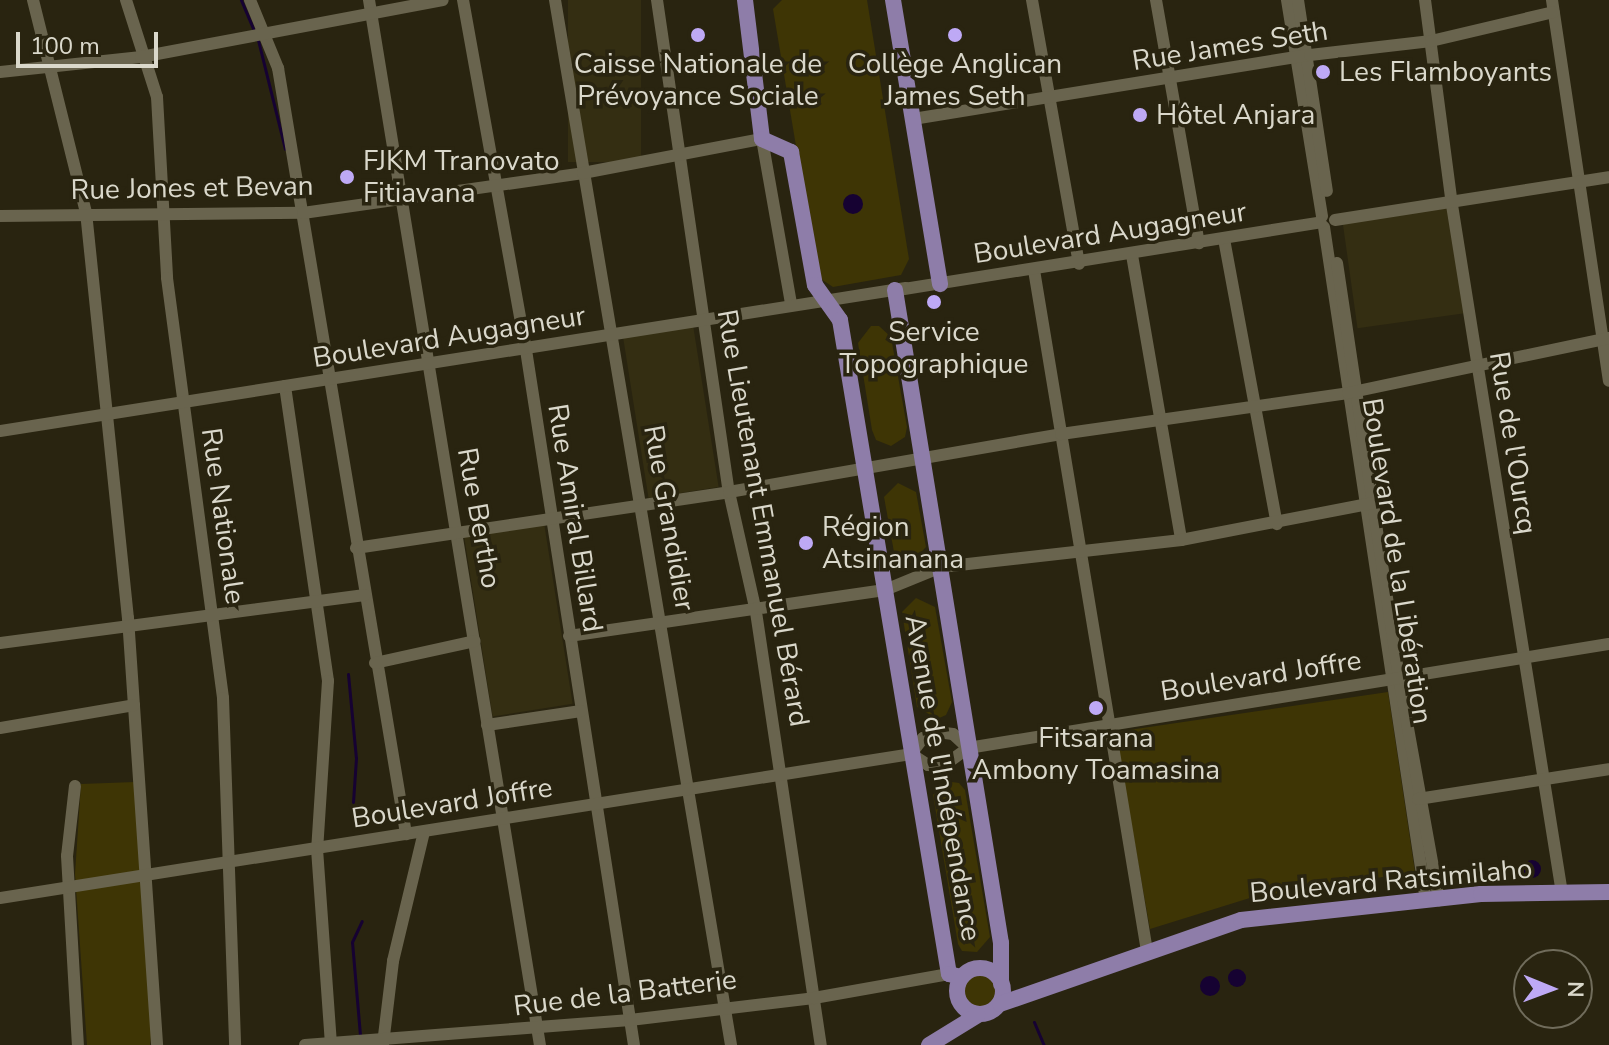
<!DOCTYPE html>
<meta charset="utf-8">
<style>
body{margin:0}
#map{position:relative;width:1609px;height:1045px;overflow:hidden;background:#292410;font-family:"Nunito Sans",sans-serif}
div>[style]{position:absolute}
.built>*{inset:0;background:#342e12;transform-origin:0 0}
.green>*{inset:0;background:#3e3505}
.round{border-radius:50%}
.water>*{inset:0;background:#160232}
.stream>*{height:3px;margin:-1.5px;padding:0 1.5px;transform-origin:1.5px;border-radius:1.5px;background:#160232}
.minor>*{height:12px;margin:-6px;padding:0 6px;transform-origin:6px;border-radius:6px;background:#69644e}
.major>*{height:16px;margin:-8px;padding:0 8px;transform-origin:8px;border-radius:8px;background:#8e7da9}
.major>.ring{margin:-8px;padding:0;box-sizing:content-box;background:none;border:16px solid #8e7da9;border-radius:50%}
.dots>*{width:22px;height:22px;translate:-50% -50%;box-sizing:border-box;border:4px solid #292410;border-radius:50%}
span{translate:-50% -50%;white-space:nowrap;text-align:center;line-height:1.15;-webkit-text-stroke:7px #292410;paint-order:stroke}
.street-label{font-size:28px;color:#dad8cb}
.poi-label{font-size:28px;color:#dad8cb}
.left{translate:0 -50%;text-align:left}
.north{position:absolute;left:1513px;top:949px;width:80px;height:80px;box-sizing:border-box;background:#292410;border:2px solid #706c5b;border-radius:50%;rotate:91deg;font-size:22px;font-weight:700;line-height:32px;text-align:center;color:#dad8cb}
.north::after{content:'';display:block;margin:auto;width:28px;height:36px;background:#bea9f5;clip-path:polygon(50% 0,100% 100%,50% 72%,0 100%)}
.scale{position:absolute;left:16px;top:32px;width:142px;height:36px;box-sizing:border-box;border:4px solid #dad8cb;border-top:0;padding-left:10px;font-size:24px;line-height:28px;white-space:nowrap;color:#dad8cb;-webkit-text-stroke:6px #292410;paint-order:stroke}
</style>
<div id="map">
<div class="built">
<i style="left:568px;top:0;width:73px;height:162px"></i>
<i style="left:1451px;top:203px;width:111px;height:110px;rotate:82deg"></i>
<i style="left:693px;top:325px;width:164px;height:71px;rotate:81deg"></i>
<i style="left:544px;top:523px;width:183px;height:81px;rotate:81deg"></i>
</div>
<div class="green">
<i style="clip-path:polygon(782px 0,867px 0,909px 259px,901px 275px,833px 287px,818px 277px,773px 9px)"></i>
<i style="clip-path:polygon(871px 326px,879px 326px,891px 337px,907px 427px,905px 437px,891px 446px,876px 440px,872px 430px,858px 343px)"></i>
<i style="clip-path:polygon(898px 483px,916px 492px,926px 547px,911px 563px,894px 552px,884px 497px)"></i>
<i style="clip-path:polygon(916px 598px,935px 607px,952px 702px,946px 715px,937px 719px,917px 707px,902px 612px)"></i>
<i style="clip-path:polygon(1388px 692px,1415px 872px,1253px 897px,1150px 929px,1115px 732px)"></i>
<i style="clip-path:polygon(945px 781px,959px 783px,965px 790px,990px 937px,977px 952px,962px 951px,958px 944px,933px 795px)"></i>
<i style="clip-path:polygon(135px 782px,153px 1020px,150px 1045px,87px 1045px,75px 874px,81px 784px)"></i>
<i class="round" style="left:964px;top:973px;width:34px;height:34px"></i>
</div>
<div class="water">
<i class="round" style="left:843px;top:194px;width:20px;height:20px"></i>
<i class="round" style="left:1523px;top:860px;width:18px;height:18px"></i>
<i class="round" style="left:1228px;top:969px;width:18px;height:18px"></i>
<i class="round" style="left:1200px;top:976px;width:20px;height:20px"></i>
</div>
<div class="stream">
<i style="left:241px;top:0;width:36px;rotate:67deg"></i>
<i style="left:258px;top:40px;width:112px;rotate:76.1deg"></i>
<i style="left:348px;top:674px;width:84px;rotate:84.6deg"></i>
<i style="left:356px;top:758px;width:44px;rotate:93.9deg"></i>
<i style="left:1034px;top:1022px;width:25px;rotate:67deg"></i>
<i style="left:360px;top:1035px;width:93px;rotate:-94.9deg"></i>
<i style="left:352px;top:942px;width:23px;rotate:-65deg"></i>
</div>
<div class="minor">
<i style="left:33px;top:0;width:219px;rotate:76deg"></i>
<i style="left:86px;top:212px;width:408px;rotate:84.1deg"></i>
<i style="left:128px;top:618px;width:428px;rotate:86.1deg"></i>
<i style="left:126px;top:0;width:102px;rotate:72.3deg"></i>
<i style="left:157px;top:97px;width:181px;rotate:86.8deg"></i>
<i style="left:167px;top:278px;width:424px;rotate:82.4deg"></i>
<i style="left:223px;top:698px;width:347px;rotate:88deg"></i>
<i style="left:250px;top:0;width:74px;rotate:67.6deg"></i>
<i style="left:278px;top:68px;width:777px;rotate:80.51deg"></i>
<i style="left:369px;top:0;width:1059px;rotate:80.71deg"></i>
<i style="left:463px;top:0;width:356px;rotate:79.8deg"></i>
<i style="left:526px;top:350px;width:703px;rotate:81.17deg"></i>
<i style="left:555px;top:0;width:1060px;rotate:80.44deg"></i>
<i style="left:657px;top:0;width:497px;rotate:81.7deg"></i>
<i style="left:729px;top:492px;width:123px;rotate:77.3deg"></i>
<i style="left:756px;top:612px;width:438px;rotate:81.5deg"></i>
<i style="left:1032px;top:0;width:268px;rotate:79.9deg"></i>
<i style="left:1156px;top:0;width:247px;rotate:80deg"></i>
<i style="left:1287px;top:0;width:219px;rotate:80.8deg"></i>
<i style="left:1298px;top:0;width:193px;rotate:81.4deg"></i>
<i style="left:1425px;top:0;width:207px;rotate:82.5deg"></i>
<i style="left:1452px;top:205px;width:697px;rotate:80.92deg"></i>
<i style="left:1552px;top:0;width:385px;rotate:81.5deg"></i>
<i style="left:0;top:72px;width:142px;rotate:-6.1deg"></i>
<i style="left:141px;top:57px;width:307px;rotate:-10.7deg"></i>
<i style="left:913px;top:119px;width:402px;rotate:-9.2deg"></i>
<i style="left:1310px;top:55px;width:122px;rotate:-6.6deg"></i>
<i style="left:1431px;top:41px;width:126px;rotate:-13.3deg"></i>
<i style="left:0;top:216px;width:303px;rotate:-0.6deg"></i>
<i style="left:303px;top:213px;width:283px;rotate:-8.1deg"></i>
<i style="left:583px;top:173px;width:182px;rotate:-10.8deg"></i>
<i style="left:762px;top:139px;width:168px;rotate:80deg"></i>
<i style="left:1335px;top:220px;width:277px;rotate:-8.9deg"></i>
<i style="left:1324px;top:227px;width:682px;rotate:81.39deg"></i>
<i style="left:1224px;top:239px;width:290px;rotate:79.5deg"></i>
<i style="left:1132px;top:255px;width:289px;rotate:80.2deg"></i>
<i style="left:1337px;top:263px;width:420px;rotate:81.5deg"></i>
<i style="left:1399px;top:678px;width:226px;rotate:79.8deg"></i>
<i style="left:1034px;top:270px;width:690px;rotate:80.58deg"></i>
<i style="left:898px;top:290px;width:428px;rotate:-9.1deg"></i>
<i style="left:285px;top:386px;width:298px;rotate:81.7deg"></i>
<i style="left:328px;top:681px;width:168px;rotate:93.7deg"></i>
<i style="left:317px;top:849px;width:196px;rotate:85.9deg"></i>
<i style="left:0;top:431px;width:917px;rotate:-8.97deg"></i>
<i style="left:356px;top:548px;width:377px;rotate:-8.5deg"></i>
<i style="left:729px;top:492px;width:337px;rotate:-9.9deg"></i>
<i style="left:1061px;top:434px;width:290px;rotate:-8.1deg"></i>
<i style="left:1348px;top:393px;width:267px;rotate:-11.9deg"></i>
<i style="left:569px;top:636px;width:319px;rotate:-8.3deg"></i>
<i style="left:885px;top:590px;width:61px;rotate:-22.3deg"></i>
<i style="left:941px;top:567px;width:242px;rotate:-6.4deg"></i>
<i style="left:1181px;top:540px;width:197px;rotate:-10.9deg"></i>
<i style="left:0;top:643px;width:368px;rotate:-7.5deg"></i>
<i style="left:375px;top:663px;width:102px;rotate:-12.4deg"></i>
<i style="left:487px;top:725px;width:95px;rotate:-8.5deg"></i>
<i style="left:0;top:728px;width:136px;rotate:-9.7deg"></i>
<i style="left:937px;top:732px;width:16px;rotate:7deg"></i>
<i style="left:953px;top:734px;width:21px;rotate:43deg"></i>
<i style="left:968px;top:748px;width:31px;rotate:144deg"></i>
<i style="left:943px;top:766px;width:15px;rotate:-176deg"></i>
<i style="left:928px;top:765px;width:20px;rotate:-147deg"></i>
<i style="left:911px;top:754px;width:20px;rotate:-53deg"></i>
<i style="left:923px;top:738px;width:15px;rotate:-23deg"></i>
<i style="left:968px;top:748px;width:649px;rotate:-9.22deg"></i>
<i style="left:75px;top:786px;width:70px;rotate:96.5deg"></i>
<i style="left:67px;top:856px;width:189px;rotate:86.7deg"></i>
<i style="left:1418px;top:799px;width:193px;rotate:-8.9deg"></i>
<i style="left:0;top:898px;width:922px;rotate:-8.98deg"></i>
<i style="left:383px;top:1044px;width:84px;rotate:-83.1deg"></i>
<i style="left:393px;top:961px;width:133px;rotate:-76.5deg"></i>
<i style="left:305px;top:1045px;width:326px;rotate:-4.4deg"></i>
<i style="left:630px;top:1020px;width:185px;rotate:-6.8deg"></i>
<i style="left:814px;top:998px;width:137px;rotate:-10.1deg"></i>
</div>
<div class="major">
<i style="left:745px;top:0;width:140px;rotate:83deg"></i>
<i style="left:762px;top:139px;width:32px;rotate:24deg"></i>
<i style="left:791px;top:152px;width:135px;rotate:79.8deg"></i>
<i style="left:815px;top:285px;width:43px;rotate:54.5deg"></i>
<i style="left:840px;top:320px;width:663px;rotate:80.54deg"></i>
<i style="left:949px;top:974px;width:12px;rotate:14deg"></i>
<i style="left:893px;top:0;width:288px;rotate:80.6deg"></i>
<i style="left:895px;top:290px;width:662px;rotate:80.78deg"></i>
<i style="left:1001px;top:943px;width:41px;rotate:90deg"></i>
<i class="ring" style="left:957px;top:968px;width:30px;height:30px"></i>
<i style="left:1000px;top:1004px;width:255px;rotate:-19.2deg"></i>
<i style="left:1241px;top:920px;width:241px;rotate:-6.2deg"></i>
<i style="left:1481px;top:894px;width:128px;rotate:-0.9deg"></i>
<i style="left:929px;top:1045px;width:57px;rotate:-31.5deg"></i>
</div>
<div class="dots">
<i style="left:698px;top:35px;background:#bea9f5"></i>
<i style="left:955px;top:35px;background:#bea9f5"></i>
<i style="left:1323px;top:72px;background:#bea9f5"></i>
<i style="left:1140px;top:115px;background:#bea9f5"></i>
<i style="left:347px;top:177px;background:#bea9f5"></i>
<i style="left:934px;top:302px;background:#bea9f5"></i>
<i style="left:806px;top:543px;background:#bea9f5"></i>
<i style="left:1096px;top:708px;background:#bea9f5"></i>
</div>
<div class="street-label">
<span style="left:1230px;top:46px;rotate:-9deg">Rue James Seth</span>
<span style="left:192px;top:188px;rotate:-1deg">Rue Jones et Bevan</span>
<span style="left:1110px;top:233px;rotate:-9deg">Boulevard Augagneur</span>
<span style="left:449px;top:337px;rotate:-9deg">Boulevard Augagneur</span>
<span style="left:1513px;top:443px;rotate:81deg">Rue de l'Ourcq</span>
<span style="left:223px;top:516px;rotate:82deg">Rue Nationale</span>
<span style="left:479px;top:518px;rotate:80deg">Rue Bertho</span>
<span style="left:575px;top:518px;rotate:81deg">Rue Amiral Billard</span>
<span style="left:669px;top:518px;rotate:80deg">Rue Grandidier</span>
<span style="left:763px;top:518px;rotate:80deg">Rue Lieutenant Emmanuel Bérard</span>
<span style="left:1397px;top:561px;rotate:81deg">Boulevard de la Libération</span>
<span style="left:1261px;top:676px;rotate:-9deg">Boulevard Joffre</span>
<span style="left:943px;top:778px;rotate:80deg">Avenue de l'Indépendance</span>
<span style="left:452px;top:803px;rotate:-9deg">Boulevard Joffre</span>
<span style="left:1391px;top:881px;rotate:-5deg">Boulevard Ratsimilaho</span>
<span style="left:625px;top:993px;rotate:-7deg">Rue de la Batterie</span>
</div>
<div class="poi-label">
<span style="left:698px;top:80px">Caisse Nationale de<br>Prévoyance Sociale</span>
<span style="left:955px;top:80px">Collège Anglican<br>James Seth</span>
<span class="left" style="left:1339px;top:72px">Les Flamboyants</span>
<span class="left" style="left:1156px;top:115px">Hôtel Anjara</span>
<span class="left" style="left:363px;top:177px">FJKM Tranovato<br>Fitiavana</span>
<span style="left:934px;top:348px">Service<br>Topographique</span>
<span class="left" style="left:822px;top:543px">Région<br>Atsinanana</span>
<span style="left:1096px;top:754px">Fitsarana<br>Ambony Toamasina</span>
</div>
<div class="north">N</div>
<div class="scale">100 m</div>
</div>
